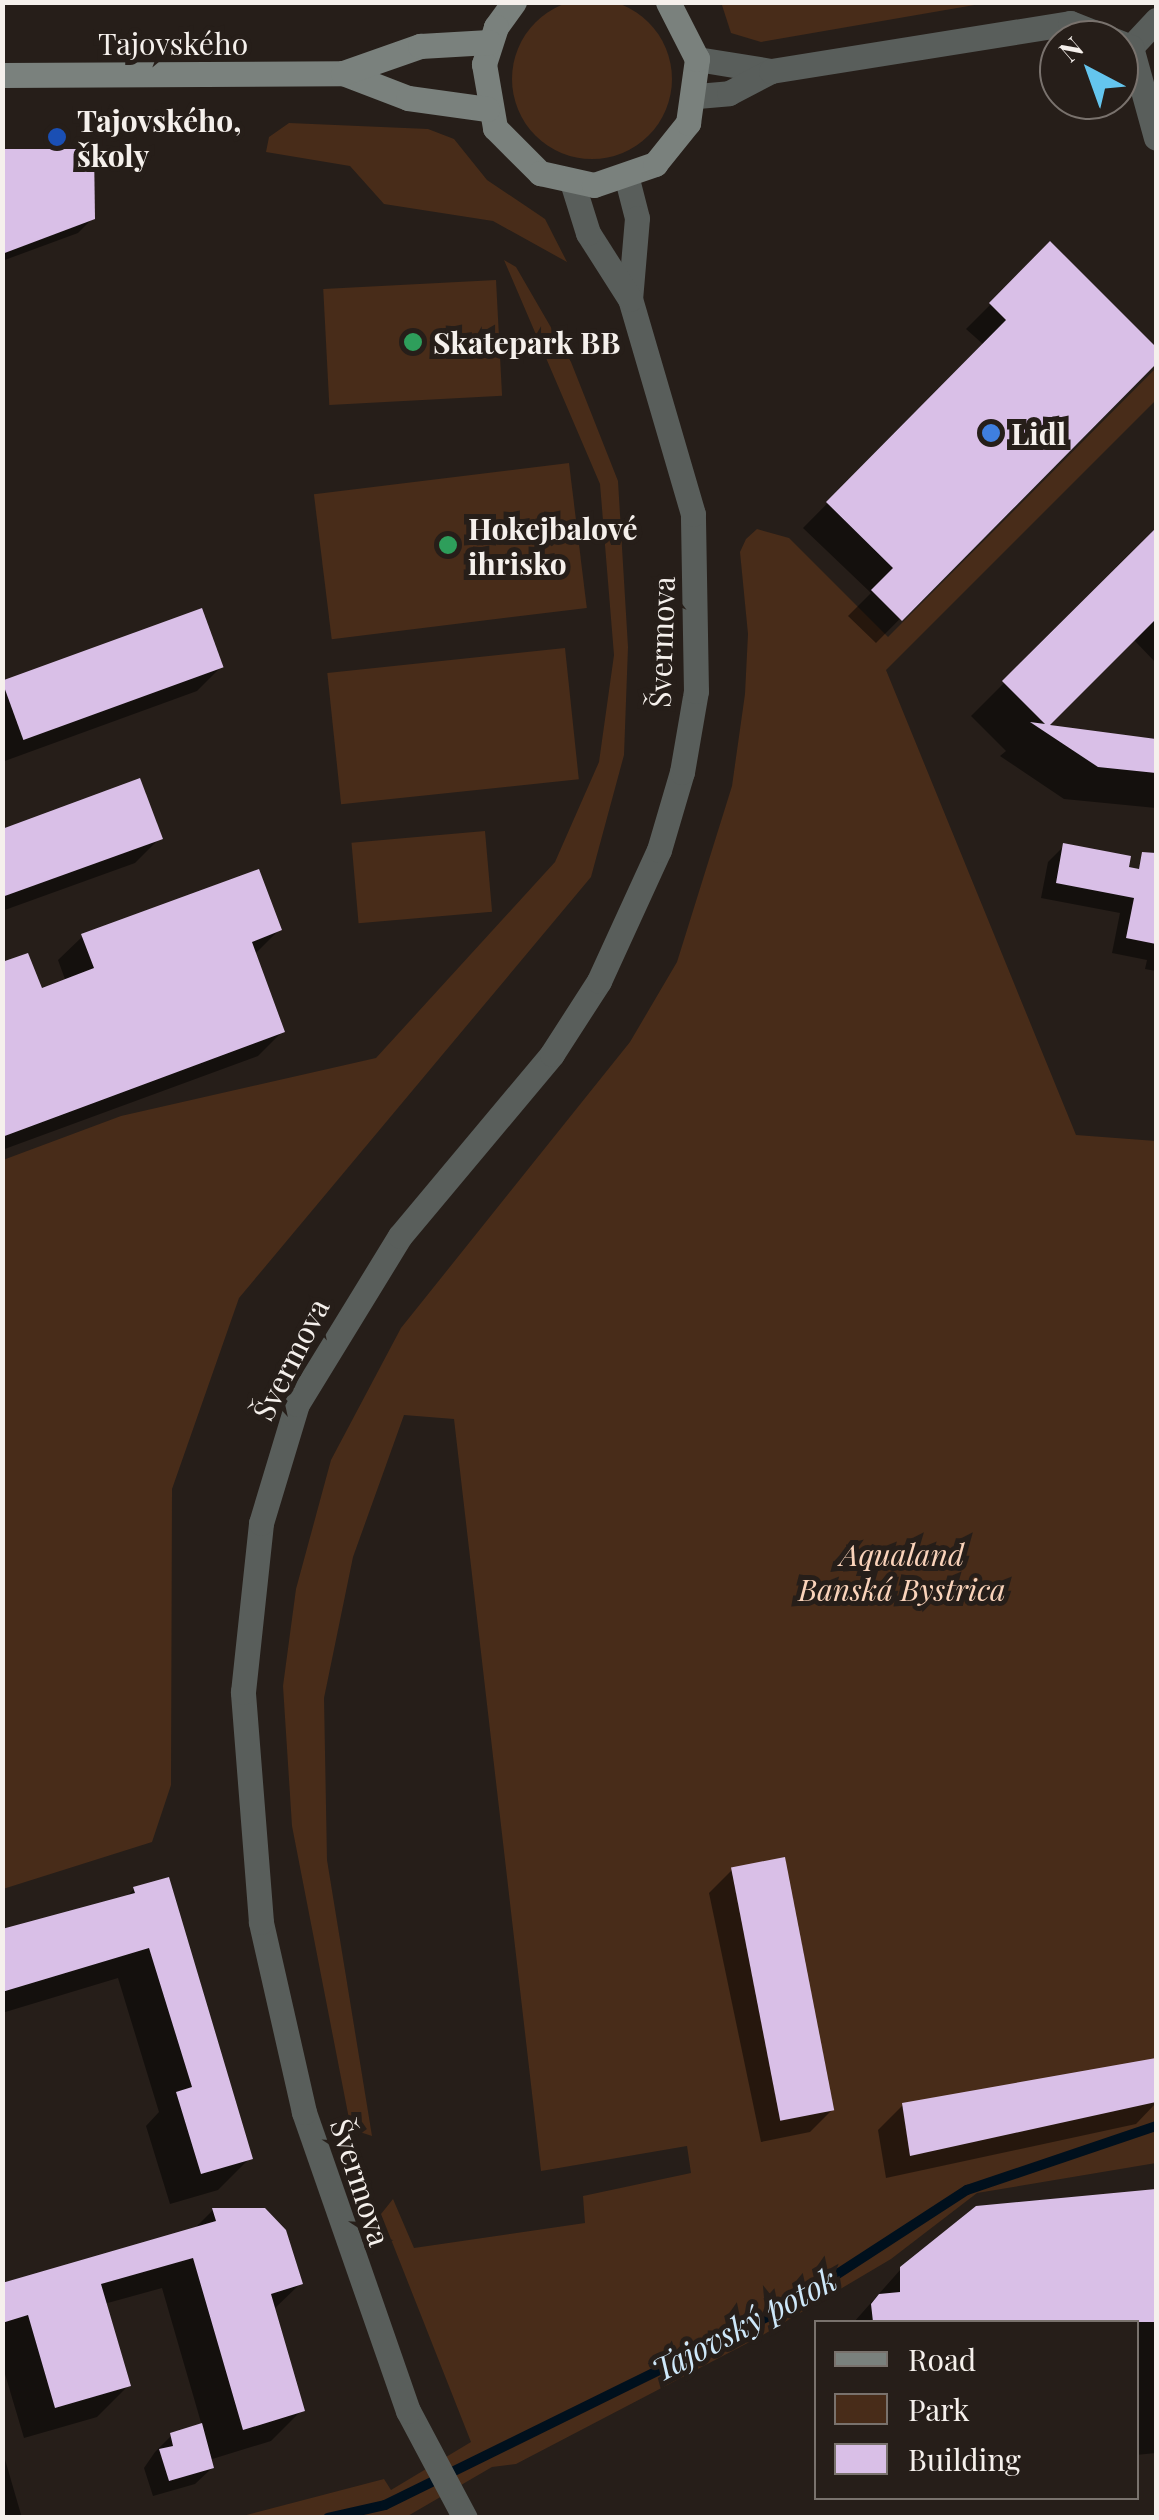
<!DOCTYPE html>
<meta charset="utf-8">
<style>
body{margin:0}
#map{position:relative;width:1159px;height:2520px;overflow:hidden;background:#261e19;font-family:"Playfair Display",serif}
div>[style]{position:absolute}
.green>*{inset:0;background:#482c19;transform-origin:0 0}
.round{border-radius:50%}
.shadow>*{inset:0;background:#0007}
.stream>*{height:10px;margin:-5px;padding:0 5px;transform-origin:5px;border-radius:5px;background:#00101d}
.building>*{inset:0;background:#d9bfe7;transform-origin:0 0}
.minor>*{height:25px;margin:-12.5px;padding:0 12.5px;transform-origin:12.5px;border-radius:12.5px;background:#595e5b}
.tertiary>*{height:25px;margin:-12.5px;padding:0 12.5px;transform-origin:12.5px;border-radius:12.5px;background:#595e5b}
.secondary>*{height:25px;margin:-12.5px;padding:0 12.5px;transform-origin:12.5px;border-radius:12.5px;background:#7a817d}
.dots>*{width:28px;height:28px;translate:-50% -50%;box-sizing:border-box;border:5px solid #261e19;border-radius:50%}
span{translate:-50% -50%;white-space:nowrap;text-align:center;line-height:1.15;-webkit-text-stroke:10px #261e19;paint-order:stroke}
.street-label{font-size:30px;color:#f5f0ec}
.poi-label{font-size:30px;color:#f5f0ec;font-weight:700}
.left{translate:0 -50%;text-align:left}
.park-label{font-size:30px;color:#fad3ba;font-style:italic}
.water-label{font-size:32px;color:#cee8fa;font-style:italic}
.frame{position:absolute;inset:0;border:5px solid #f5f0ec;pointer-events:none}
.legend{position:absolute;left:814px;top:2320px;width:325px;height:180px;box-sizing:border-box;background:#261e19;border:2px solid #79726d;margin:0;padding:12px 18px;list-style:none;font-size:30px;color:#f5f0ec}
.legend li{display:flex;align-items:center;gap:20px;height:50px}
.legend b{width:50px;border:2px solid #79726d}
.north{position:absolute;left:1039px;top:20px;width:100px;height:100px;box-sizing:border-box;background:#261e19;border:2px solid #79726d;border-radius:50%;rotate:319deg;font-size:28px;font-weight:700;line-height:40px;text-align:center;color:#f5f0ec}
.north::after{content:'';display:block;margin:auto;width:35px;height:45px;background:#64c5ee;clip-path:polygon(50% 0,100% 100%,50% 72%,0 100%)}
</style>
<div id="map">
<div class="green">
<i class="round" style="left:512px;top:-1px;width:160px;height:160px"></i>
<i style="clip-path:polygon(721px 2px,986px 2px,986px 3px,761px 42px,731px 33px)"></i>
<i style="clip-path:polygon(289px 123px,428px 129px,454px 139px,487px 180px,545px 219px,567px 262px,493px 221px,384px 204px,350px 166px,266px 152px,269px 137px)"></i>
<i style="clip-path:polygon(504px 260px,516px 267px,571px 362px,618px 481px,628px 647px,624px 755px,591px 877px,239px 1298px,172px 1489px,171px 1785px,152px 1842px,3px 1889px,3px 1160px,121px 1116px,376px 1058px,555px 862px,599px 762px,614px 655px,600px 484px)"></i>
<i style="left:496px;top:280px;width:116px;height:173px;rotate:87deg"></i>
<i style="clip-path:polygon(1156px 368px,1156px 400px,886px 670px,1076px 1135px,1156px 1141px,1156px 2163px,977px 2193px,891px 2259px,761px 2336px,516px 2464px,492px 2467px,406px 2517px,235px 2518px,384px 2479px,391px 2490px,471px 2442px,381px 2214px,393px 2199px,414px 2248px,585px 2223px,583px 2196px,691px 2173px,687px 2146px,541px 2171px,454px 1419px,404px 1415px,353px 1557px,324px 1698px,327px 1860px,372px 2136px,351px 2129px,292px 1826px,283px 1686px,296px 1589px,331px 1460px,401px 1328px,630px 1042px,677px 962px,732px 786px,745px 694px,748px 634px,740px 552px,746px 539px,757px 529px,789px 538px,888px 637px)"></i>
<i style="left:569px;top:463px;width:146px;height:257px;rotate:83deg"></i>
<i style="left:565px;top:648px;width:132px;height:239px;rotate:84deg"></i>
<i style="left:485px;top:831px;width:81px;height:134px;rotate:85deg"></i>
</div>
<div class="shadow">
<i style="clip-path:polygon(2px 151px,93px 218px,78px 233px,2px 261px)"></i>
<i style="clip-path:polygon(1050px 245px,1156px 351px,1156px 360px,876px 643px,848px 616px,871px 593px,803px 528px,984px 345px,966px 329px)"></i>
<i style="clip-path:polygon(1156px 531px,1156px 663px,1133px 639px,1044px 727px,1156px 739px,1156px 808px,1064px 799px,1000px 756px,1006px 751px,971px 716px)"></i>
<i style="clip-path:polygon(221px 667px,197px 691px,2px 762px,2px 684px)"></i>
<i style="clip-path:polygon(2px 831px,160px 838px,135px 863px,2px 911px)"></i>
<i style="clip-path:polygon(1064px 846px,1156px 875px,1156px 971px,1145px 969px,1147px 960px,1112px 953px,1120px 913px,1041px 898px,1048px 862px)"></i>
<i style="clip-path:polygon(279px 930px,254px 955px,282px 1032px,258px 1056px,2px 1150px,2px 965px,40px 992px,66px 982px,58px 960px,83px 936px)"></i>
<i style="clip-path:polygon(732px 1870px,833px 2109px,810px 2132px,761px 2142px,709px 1893px)"></i>
<i style="clip-path:polygon(134px 1889px,250px 2158px,218px 2190px,170px 2204px,146px 2126px,159px 2112px,118px 1978px,2px 2013px,2px 1932px,125px 1898px)"></i>
<i style="clip-path:polygon(1153px 2061px,1156px 2103px,1136px 2124px,886px 2178px,878px 2130px,903px 2105px)"></i>
<i style="clip-path:polygon(1156px 2191px,1156px 2453px,1136px 2455px,1136px 2322px,854px 2322px,901px 2269px,977px 2208px)"></i>
<i style="clip-path:polygon(213px 2210px,264px 2211px,300px 2284px,273px 2310px,302px 2410px,271px 2441px,209px 2460px,212px 2468px,195px 2484px,153px 2496px,144px 2468px,155px 2452px,171px 2436px,202px 2426px,162px 2288px,104px 2304px,128px 2386px,97px 2417px,24px 2438px,2px 2364px,2px 2285px,193px 2230px)"></i>
<i style="clip-path:polygon(2px 2449px,22px 2518px,2px 2518px)"></i>
</div>
<div class="stream">
<i style="left:328px;top:2518px;width:58px;rotate:-12.8deg"></i>
<i style="left:385px;top:2505px;width:442px;rotate:-26.2deg"></i>
<i style="left:782px;top:2310px;width:221px;rotate:-33deg"></i>
<i style="left:967px;top:2190px;width:200px;rotate:-18.7deg"></i>
</div>
<div class="building">
<i style="clip-path:polygon(2px 149px,94px 149px,95px 219px,2px 254px)"></i>
<i style="clip-path:polygon(1050px 241px,1156px 347px,1156px 364px,902px 621px,871px 590px,893px 568px,826px 502px,1006px 320px,989px 303px)"></i>
<i style="clip-path:polygon(1156px 528px,1156px 619px,1050px 725px,1156px 739px,1156px 773px,1098px 767px,1030px 722px,1045px 724px,1002px 681px)"></i>
<i style="left:202px;top:608px;width:63px;height:213px;rotate:70deg"></i>
<i style="clip-path:polygon(140px 778px,163px 839px,2px 897px,2px 829px)"></i>
<i style="clip-path:polygon(1063px 843px,1131px 856px,1129px 867px,1139px 869px,1142px 852px,1156px 853px,1156px 944px,1126px 938px,1134px 898px,1056px 883px)"></i>
<i style="clip-path:polygon(259px 869px,282px 930px,252px 942px,285px 1032px,2px 1137px,2px 962px,28px 953px,42px 988px,94px 968px,81px 934px)"></i>
<i style="left:785px;top:1857px;width:258px;height:55px;rotate:79deg"></i>
<i style="clip-path:polygon(169px 1877px,253px 2159px,201px 2174px,176px 2092px,192px 2087px,149px 1948px,2px 1992px,2px 1929px,135px 1893px,133px 1887px)"></i>
<i style="clip-path:polygon(1156px 2058px,1156px 2102px,910px 2156px,902px 2103px)"></i>
<i style="clip-path:polygon(1156px 2189px,1156px 2322px,873px 2322px,871px 2304px,879px 2294px,900px 2292px,900px 2267px,976px 2206px)"></i>
<i style="clip-path:polygon(212px 2208px,265px 2208px,286px 2230px,303px 2284px,271px 2294px,305px 2411px,243px 2430px,193px 2258px,101px 2284px,131px 2386px,55px 2408px,28px 2315px,2px 2323px,2px 2283px,216px 2221px)"></i>
<i style="clip-path:polygon(202px 2423px,214px 2468px,169px 2481px,159px 2449px,173px 2446px,170px 2433px)"></i>
</div>
<div class="minor">
<i style="left:1131px;top:47px;width:37px;rotate:-47deg"></i>
<i style="left:697px;top:59px;width:75px;rotate:9.2deg"></i>
<i style="left:697px;top:96px;width:32px;rotate:-5deg"></i>
<i style="left:729px;top:93px;width:47px;rotate:-27.6deg"></i>
<i style="left:771px;top:71px;width:303px;rotate:-9.1deg"></i>
<i style="left:1070px;top:23px;width:66px;rotate:21.5deg"></i>
<i style="left:1131px;top:47px;width:94px;rotate:74.6deg"></i>
</div>
<div class="tertiary">
<i style="left:627px;top:179px;width:40px;rotate:75.6deg"></i>
<i style="left:637px;top:218px;width:81px;rotate:94.9deg"></i>
<i style="left:465px;top:2518px;width:121px;rotate:-118deg"></i>
<i style="left:408px;top:2411px;width:317px;rotate:-109.2deg"></i>
<i style="left:304px;top:2112px;width:195px;rotate:-102.8deg"></i>
<i style="left:261px;top:1922px;width:231px;rotate:-94.5deg"></i>
<i style="left:243px;top:1692px;width:170px;rotate:-83.9deg"></i>
<i style="left:261px;top:1523px;width:124px;rotate:-73.2deg"></i>
<i style="left:297px;top:1404px;width:197px;rotate:-58.5deg"></i>
<i style="left:400px;top:1236px;width:237px;rotate:-50.1deg"></i>
<i style="left:552px;top:1054px;width:87px;rotate:-57.2deg"></i>
<i style="left:599px;top:981px;width:144px;rotate:-65.4deg"></i>
<i style="left:659px;top:850px;width:81px;rotate:-73.6deg"></i>
<i style="left:682px;top:772px;width:82px;rotate:-80.2deg"></i>
<i style="left:696px;top:691px;width:177px;rotate:-91deg"></i>
<i style="left:693px;top:514px;width:224px;rotate:-106.3deg"></i>
<i style="left:630px;top:299px;width:78px;rotate:-122.5deg"></i>
<i style="left:588px;top:233px;width:50px;rotate:-107.4deg"></i>
</div>
<div class="secondary">
<i style="left:514px;top:2px;width:31px;rotate:126deg"></i>
<i style="left:496px;top:27px;width:39px;rotate:108deg"></i>
<i style="left:484px;top:64px;width:65px;rotate:80.2deg"></i>
<i style="left:495px;top:128px;width:64px;rotate:45deg"></i>
<i style="left:540px;top:173px;width:55px;rotate:12.5deg"></i>
<i style="left:594px;top:185px;width:65px;rotate:-19deg"></i>
<i style="left:655px;top:164px;width:53px;rotate:-51.2deg"></i>
<i style="left:688px;top:123px;width:65px;rotate:-82deg"></i>
<i style="left:697px;top:59px;width:64px;rotate:-117deg"></i>
<i style="left:343px;top:73px;width:70px;rotate:21deg"></i>
<i style="left:408px;top:98px;width:80px;rotate:7.9deg"></i>
<i style="left:2px;top:75px;width:341px;rotate:-0.3deg"></i>
<i style="left:343px;top:73px;width:82px;rotate:-19.3deg"></i>
<i style="left:420px;top:46px;width:69px;rotate:-3.3deg"></i>
</div>
<div class="dots">
<i style="left:57px;top:137px;background:#1a4fb4"></i>
<i style="left:413px;top:342px;background:#2e9e5b"></i>
<i style="left:991px;top:433px;background:#3f7fe0"></i>
<i style="left:448px;top:545px;background:#2e9e5b"></i>
</div>
<div class="street-label">
<span style="left:173px;top:43px">Tajovského</span>
<span style="left:661px;top:642px;rotate:-88deg">Švermova</span>
<span style="left:290px;top:1359px;rotate:-63deg">Švermova</span>
<span style="left:361px;top:2182px;rotate:72deg">Švermova</span>
</div>
<div class="poi-label">
<span class="left" style="left:77px;top:137px">Tajovského,<br>školy</span>
<span class="left" style="left:433px;top:342px">Skatepark BB</span>
<span class="left" style="left:1011px;top:433px">Lidl</span>
<span class="left" style="left:468px;top:545px">Hokejbalové<br>ihrisko</span>
</div>
<div class="park-label">
<span style="left:902px;top:1571px">Aqualand<br>Banská Bystrica</span>
</div>
<div class="water-label">
<span style="left:744px;top:2324px;rotate:-28deg">Tajovský potok</span>
</div>
<div class="frame"></div>
<ul class="legend">
<li><b style="height:12px;background:#7a817d"></b>Road</li>
<li><b style="height:28px;background:#482c19"></b>Park</li>
<li><b style="height:28px;background:#d9bfe7"></b>Building</li>
</ul>
<div class="north">N</div>
</div>
